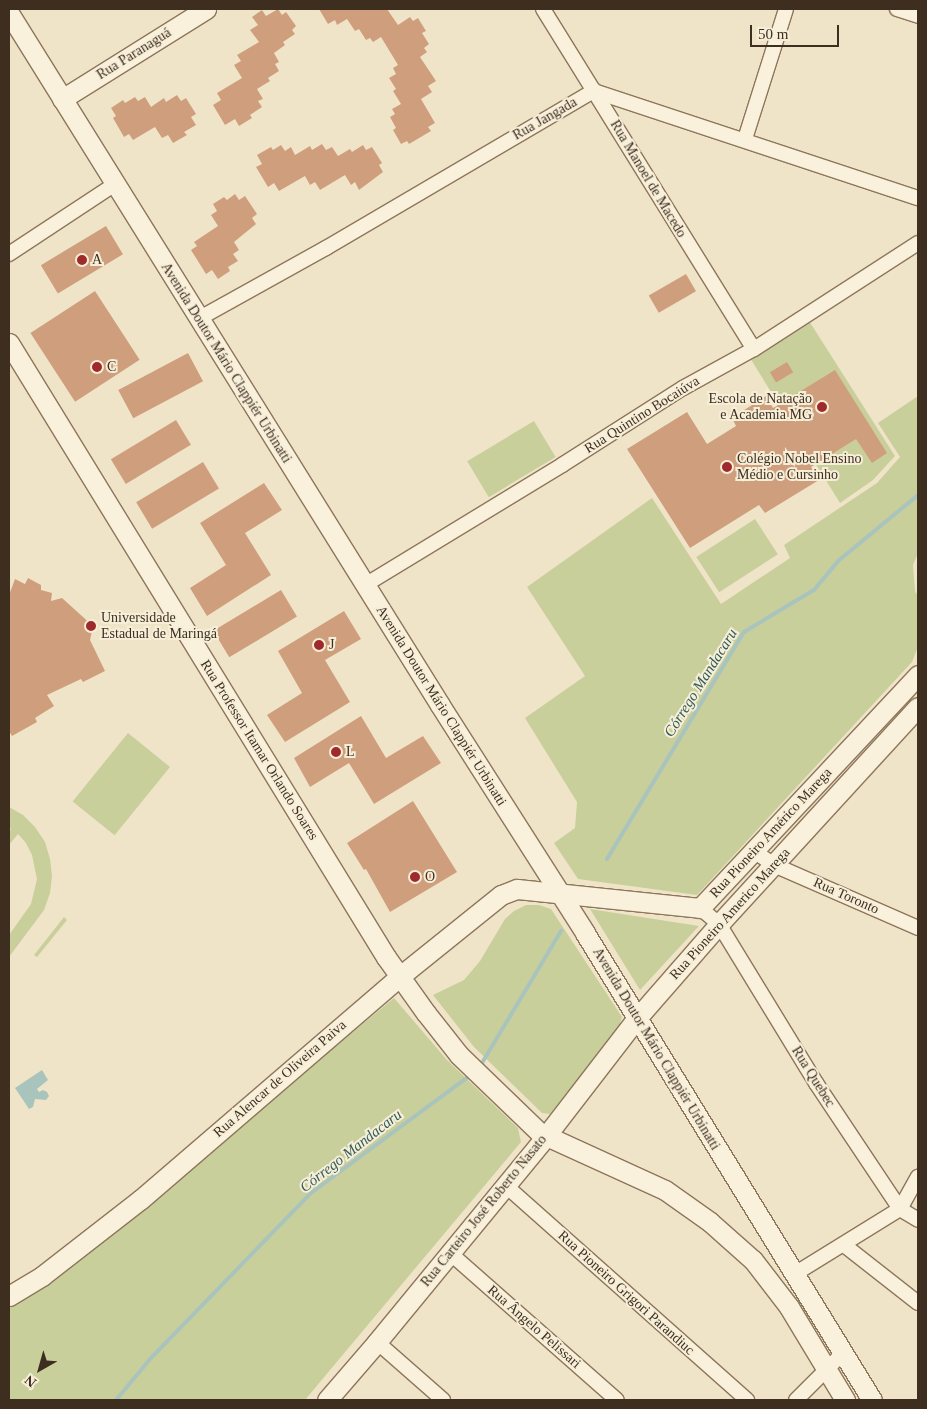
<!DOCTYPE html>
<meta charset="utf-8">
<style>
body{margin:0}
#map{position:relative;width:927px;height:1409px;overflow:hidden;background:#f0e4c8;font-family:"Times New Roman",serif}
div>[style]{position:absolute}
.green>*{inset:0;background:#c9cf9b;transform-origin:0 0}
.water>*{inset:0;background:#a9c4bc}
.stream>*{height:4px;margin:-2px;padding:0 2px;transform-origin:2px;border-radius:2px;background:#a9c4bc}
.building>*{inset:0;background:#cf9f7d;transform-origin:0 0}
.roads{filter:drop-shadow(1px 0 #8d765c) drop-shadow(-1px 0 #8d765c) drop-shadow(0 1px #8d765c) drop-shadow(0 -1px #8d765c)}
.street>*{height:14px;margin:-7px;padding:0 7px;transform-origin:7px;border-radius:7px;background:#faf1dc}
.secondary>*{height:19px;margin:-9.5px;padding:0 9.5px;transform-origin:9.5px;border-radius:9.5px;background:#faf1dc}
.dots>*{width:14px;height:14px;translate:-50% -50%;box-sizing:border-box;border:2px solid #f7eed8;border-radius:50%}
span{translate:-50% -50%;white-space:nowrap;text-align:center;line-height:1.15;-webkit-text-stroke:4px #f7eed8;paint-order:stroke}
.street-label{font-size:14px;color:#3d2e20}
.poi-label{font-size:14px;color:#3d2e20}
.left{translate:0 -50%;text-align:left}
.right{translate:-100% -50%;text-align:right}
.water-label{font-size:15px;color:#2f5d5a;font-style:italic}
.frame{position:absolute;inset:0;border:10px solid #3d2e20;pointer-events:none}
.north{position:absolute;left:15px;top:1344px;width:50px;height:50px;-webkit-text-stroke:4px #f7eed8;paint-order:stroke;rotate:218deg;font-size:14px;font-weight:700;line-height:20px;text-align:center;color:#3d2e20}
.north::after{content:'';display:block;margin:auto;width:18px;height:22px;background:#3d2e20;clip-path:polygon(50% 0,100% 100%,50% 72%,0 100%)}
.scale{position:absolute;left:750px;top:25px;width:89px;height:22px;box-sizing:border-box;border:2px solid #3d2e20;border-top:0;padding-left:6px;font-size:15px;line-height:18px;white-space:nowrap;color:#3d2e20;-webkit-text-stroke:4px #f7eed8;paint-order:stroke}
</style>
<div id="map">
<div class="green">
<i style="clip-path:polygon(804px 313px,895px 456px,873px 480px,840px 503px,745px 350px)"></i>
<i style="clip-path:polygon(918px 396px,918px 553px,913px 565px,915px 591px,918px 596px,918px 647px,912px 662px,697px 895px,578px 879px,554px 843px,575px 828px,577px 802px,525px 718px,585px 676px,527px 587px,652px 498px,721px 604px,790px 558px,784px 545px,877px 483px,900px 457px,878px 423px)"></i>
<i style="left:534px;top:421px;width:42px;height:78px;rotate:59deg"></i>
<i style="left:755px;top:519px;width:42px;height:70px;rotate:57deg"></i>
<i style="left:128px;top:733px;width:54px;height:88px;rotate:39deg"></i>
<i style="clip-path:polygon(9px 807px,23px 815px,35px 827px,45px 842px,50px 859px,52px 876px,50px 893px,44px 910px,9px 957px,9px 935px,31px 904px,37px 879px,32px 855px,26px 843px,18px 834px,9px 845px,9px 832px,11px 829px,9px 827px)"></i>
<i style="clip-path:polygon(526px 905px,539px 905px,551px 909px,622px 1017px,619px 1027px,550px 1114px,542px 1113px,474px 1047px,433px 995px,464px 980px,480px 961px,505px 919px,514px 911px)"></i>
<i style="clip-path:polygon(590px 909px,699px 926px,640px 990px)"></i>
<i style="clip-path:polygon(64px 917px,67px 920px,37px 957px,34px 955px)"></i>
<i style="clip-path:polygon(394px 998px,447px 1060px,518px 1128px,521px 1142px,305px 1400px,9px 1400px,9px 1305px,144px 1205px)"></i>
</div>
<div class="water">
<i style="clip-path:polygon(42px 1070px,48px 1080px,37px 1089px,39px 1092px,43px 1090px,47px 1092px,49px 1096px,46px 1100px,35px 1099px,33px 1107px,29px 1109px,15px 1088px)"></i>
</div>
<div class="stream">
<i style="left:607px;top:859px;width:265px;rotate:-58.9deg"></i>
<i style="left:744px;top:632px;width:82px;rotate:-31deg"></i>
<i style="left:814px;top:590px;width:38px;rotate:-50deg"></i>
<i style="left:838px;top:561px;width:104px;rotate:-39.5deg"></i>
<i style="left:479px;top:1068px;width:160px;rotate:-59.1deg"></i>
<i style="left:116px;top:1400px;width:55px;rotate:-50.2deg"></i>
<i style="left:151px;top:1358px;width:230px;rotate:-45.9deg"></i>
<i style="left:311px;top:1193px;width:200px;rotate:-36.5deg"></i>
</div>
<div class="building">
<i style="clip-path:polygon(278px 9px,282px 15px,286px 12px,296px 26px,292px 30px,295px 34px,283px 42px,285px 45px,274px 53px,279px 62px,275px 64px,279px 71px,268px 78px,270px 81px,257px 89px,263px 99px,258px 101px,262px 107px,250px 115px,252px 118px,239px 126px,235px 119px,225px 125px,213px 105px,221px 100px,217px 93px,242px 78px,234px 65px,241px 61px,237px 55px,259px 42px,250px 30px,258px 25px,252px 17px,262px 10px,266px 16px)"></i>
<i style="clip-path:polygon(319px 9px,387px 9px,398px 25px,410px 17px,413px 21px,418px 18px,426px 31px,422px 33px,429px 44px,424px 48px,427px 52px,420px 57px,436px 81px,428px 86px,432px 92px,421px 99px,435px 123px,428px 127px,431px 131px,409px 144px,407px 141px,401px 144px,393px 130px,396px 128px,390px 117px,395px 114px,392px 109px,401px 104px,393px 91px,396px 89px,389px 78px,396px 74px,393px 68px,398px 65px,381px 37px,373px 42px,370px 38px,366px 40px,359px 29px,355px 31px,347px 19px,337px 25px,335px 20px,328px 24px)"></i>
<i style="clip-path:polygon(177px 95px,181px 101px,186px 98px,196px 114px,191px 117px,196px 125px,184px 132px,187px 135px,173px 143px,168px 135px,162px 138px,155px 127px,133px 140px,129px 134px,124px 137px,113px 118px,116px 116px,111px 108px,123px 100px,125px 103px,135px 97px,138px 101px,145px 97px,151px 107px,164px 98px,166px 102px)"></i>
<i style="clip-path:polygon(322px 144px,326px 150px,332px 147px,338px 156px,350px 149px,352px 152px,363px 145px,366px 150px,372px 147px,382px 163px,379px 165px,383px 172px,359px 190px,355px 182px,351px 185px,345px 175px,320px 190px,315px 182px,310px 185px,305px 176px,279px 191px,274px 183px,268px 187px,256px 167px,262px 164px,257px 155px,271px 147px,273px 150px,281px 145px,285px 151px,291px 147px,295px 155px,310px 146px,312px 150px)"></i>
<i style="clip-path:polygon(235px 194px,239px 200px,245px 196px,257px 214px,252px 218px,256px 224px,234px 242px,239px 250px,233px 254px,238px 261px,228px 267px,230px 271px,218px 279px,212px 270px,206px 274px,191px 250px,197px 246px,194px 242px,218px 226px,211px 215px,217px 211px,213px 204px,224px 197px,227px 200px)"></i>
<i style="left:106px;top:226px;width:33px;height:76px;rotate:59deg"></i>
<i style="left:686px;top:274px;width:20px;height:43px;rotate:60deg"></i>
<i style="left:95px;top:291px;width:82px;height:77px;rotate:57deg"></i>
<i style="left:188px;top:353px;width:32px;height:79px;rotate:62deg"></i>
<i style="left:787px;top:362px;width:12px;height:20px;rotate:59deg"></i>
<i style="clip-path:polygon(835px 370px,887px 453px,872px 463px,856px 439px,811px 467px,819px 480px,765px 513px,759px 505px,690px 548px,627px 449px,687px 412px,707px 444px,736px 426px,732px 418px,766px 396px,773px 408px)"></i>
<i style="left:176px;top:420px;width:29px;height:76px;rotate:59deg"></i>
<i style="left:203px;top:462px;width:31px;height:78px;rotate:59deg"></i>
<i style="clip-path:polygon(264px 483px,282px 510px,245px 533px,271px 575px,207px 616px,190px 588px,226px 565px,200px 523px)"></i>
<i style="clip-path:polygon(28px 578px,41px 585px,41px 590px,52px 593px,51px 601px,62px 598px,93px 626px,90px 640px,105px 671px,83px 682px,81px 679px,47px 695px,54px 706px,35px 718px,37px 722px,12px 736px,9px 731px,9px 595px,15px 579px,25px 584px)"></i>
<i style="left:281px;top:590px;width:31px;height:79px;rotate:59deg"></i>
<i style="clip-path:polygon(344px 611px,361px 639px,325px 660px,350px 702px,285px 742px,267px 715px,302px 693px,278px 651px)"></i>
<i style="clip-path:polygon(361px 716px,386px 758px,423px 736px,441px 763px,374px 804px,349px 763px,310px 787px,294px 758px)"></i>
<i style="clip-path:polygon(413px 801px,457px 872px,390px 912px,366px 869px,364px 870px,347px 843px)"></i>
</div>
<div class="roads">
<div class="street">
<i style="left:543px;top:9px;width:400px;rotate:58.2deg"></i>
<i style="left:897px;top:9px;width:22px;rotate:18deg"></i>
<i style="left:745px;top:139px;width:136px;rotate:-72.5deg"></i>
<i style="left:9px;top:254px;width:127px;rotate:-33.4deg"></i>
<i style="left:200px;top:318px;width:144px;rotate:-29.1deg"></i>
<i style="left:326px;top:248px;width:311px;rotate:-30.4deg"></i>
<i style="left:594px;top:91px;width:341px;rotate:18.3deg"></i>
<i style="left:365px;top:585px;width:231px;rotate:-31.3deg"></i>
<i style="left:562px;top:465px;width:143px;rotate:-32.5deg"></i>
<i style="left:683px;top:388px;width:81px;rotate:-28.8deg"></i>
<i style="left:754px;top:349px;width:195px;rotate:-32.9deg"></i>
<i style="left:755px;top:852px;width:23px;rotate:34deg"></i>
<i style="left:774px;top:865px;width:157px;rotate:23.6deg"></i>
<i style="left:700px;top:908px;width:25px;rotate:40deg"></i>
<i style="left:719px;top:924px;width:186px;rotate:58.6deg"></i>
<i style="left:816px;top:1083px;width:151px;rotate:56.3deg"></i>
<i style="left:900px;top:1209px;width:21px;rotate:31deg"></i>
<i style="left:505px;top:1185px;width:324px;rotate:41.6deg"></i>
<i style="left:844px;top:1245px;width:94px;rotate:38.1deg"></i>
<i style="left:450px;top:1253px;width:222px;rotate:41.4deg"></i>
<i style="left:793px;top:1275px;width:126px;rotate:-31.7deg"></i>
<i style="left:900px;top:1209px;width:37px;rotate:-61deg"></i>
<i style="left:377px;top:1342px;width:88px;rotate:41.3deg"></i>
<i style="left:796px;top:1400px;width:66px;rotate:-45deg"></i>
</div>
<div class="secondary">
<i style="left:9px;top:13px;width:815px;rotate:58.08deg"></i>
<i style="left:440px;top:705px;width:270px;rotate:57.5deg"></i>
<i style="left:585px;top:933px;width:548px;rotate:58.43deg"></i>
<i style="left:62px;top:99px;width:170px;rotate:-32deg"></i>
<i style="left:9px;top:343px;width:721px;rotate:58.45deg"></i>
<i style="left:386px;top:957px;width:69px;rotate:54.5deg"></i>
<i style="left:426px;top:1013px;width:53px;rotate:51.8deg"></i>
<i style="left:459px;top:1055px;width:112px;rotate:43.9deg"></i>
<i style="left:540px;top:1133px;width:137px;rotate:24.5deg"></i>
<i style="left:665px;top:1190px;width:55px;rotate:35.4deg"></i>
<i style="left:710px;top:1222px;width:57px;rotate:41.5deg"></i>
<i style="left:753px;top:1260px;width:59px;rotate:52.5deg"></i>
<i style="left:789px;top:1307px;width:109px;rotate:58.9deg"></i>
<i style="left:9px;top:1296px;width:39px;rotate:-31deg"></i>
<i style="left:42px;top:1276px;width:125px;rotate:-37.9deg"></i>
<i style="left:141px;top:1199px;width:340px;rotate:-40.7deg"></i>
<i style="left:399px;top:977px;width:131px;rotate:-38.8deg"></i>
<i style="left:501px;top:895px;width:17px;rotate:-21deg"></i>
<i style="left:517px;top:889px;width:184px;rotate:5.9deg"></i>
<i style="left:700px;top:908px;width:319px;rotate:-46.9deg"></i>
<i style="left:327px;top:1400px;width:77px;rotate:-49.2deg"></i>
<i style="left:377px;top:1342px;width:266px;rotate:-50.6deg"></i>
<i style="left:546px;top:1136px;width:149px;rotate:-52.4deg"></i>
<i style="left:637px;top:1018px;width:125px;rotate:-48.9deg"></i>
<i style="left:719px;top:924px;width:294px;rotate:-47.5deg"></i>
</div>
</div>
<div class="dots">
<i style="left:82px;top:260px;background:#9e2a2b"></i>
<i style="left:97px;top:367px;background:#9e2a2b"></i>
<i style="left:822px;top:407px;background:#9e2a2b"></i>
<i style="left:727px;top:467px;background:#9e2a2b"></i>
<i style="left:91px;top:626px;background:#9e2a2b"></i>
<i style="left:319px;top:645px;background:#9e2a2b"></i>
<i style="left:336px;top:752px;background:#9e2a2b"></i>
<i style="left:415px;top:877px;background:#9e2a2b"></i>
</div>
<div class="street-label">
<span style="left:134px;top:54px;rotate:-32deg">Rua Paranaguá</span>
<span style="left:545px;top:119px;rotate:-30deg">Rua Jangada</span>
<span style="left:648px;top:179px;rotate:59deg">Rua Manoel de Macedo</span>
<span style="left:226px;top:363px;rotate:58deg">Avenida Doutor Mário Clappiér Urbinatti</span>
<span style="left:642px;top:415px;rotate:-32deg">Rua Quintino Bocaiúva</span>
<span style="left:441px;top:706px;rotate:58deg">Avenida Doutor Mário Clappiér Urbinatti</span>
<span style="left:259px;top:750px;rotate:58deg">Rua Professor Itamar Orlando Soares</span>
<span style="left:771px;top:833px;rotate:-47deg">Rua Pioneiro Américo Marega</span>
<span style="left:846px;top:896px;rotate:24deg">Rua Toronto</span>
<span style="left:730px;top:914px;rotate:-48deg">Rua Pioneiro Americo Marega</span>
<span style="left:656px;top:1049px;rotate:59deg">Avenida Doutor Mário Clappiér Urbinatti</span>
<span style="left:813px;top:1077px;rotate:58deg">Rua Quebec</span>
<span style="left:280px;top:1079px;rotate:-41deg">Rua Alencar de Oliveira Paiva</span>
<span style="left:484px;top:1211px;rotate:-51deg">Rua Carteiro José Roberto Nasato</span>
<span style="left:626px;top:1293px;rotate:42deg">Rua Pioneiro Grigori Parandiuc</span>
<span style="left:534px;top:1327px;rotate:41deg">Rua Ângelo Pelissari</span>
</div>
<div class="poi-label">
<span class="left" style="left:92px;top:260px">A</span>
<span class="left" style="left:107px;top:367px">C</span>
<span class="right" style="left:812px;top:407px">Escola de Natação<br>e Academia MG</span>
<span class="left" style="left:737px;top:467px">Colégio Nobel Ensino<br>Médio e Cursinho</span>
<span class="left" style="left:101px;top:626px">Universidade<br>Estadual de Maringá</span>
<span class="left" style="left:329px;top:645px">J</span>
<span class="left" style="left:346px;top:752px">L</span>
<span class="left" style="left:425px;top:877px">O</span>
</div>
<div class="water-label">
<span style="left:701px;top:683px;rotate:-58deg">Córrego Mandacaru</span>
<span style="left:351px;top:1151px;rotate:-38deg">Córrego Mandacaru</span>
</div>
<div class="frame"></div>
<div class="north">N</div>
<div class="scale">50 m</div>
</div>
